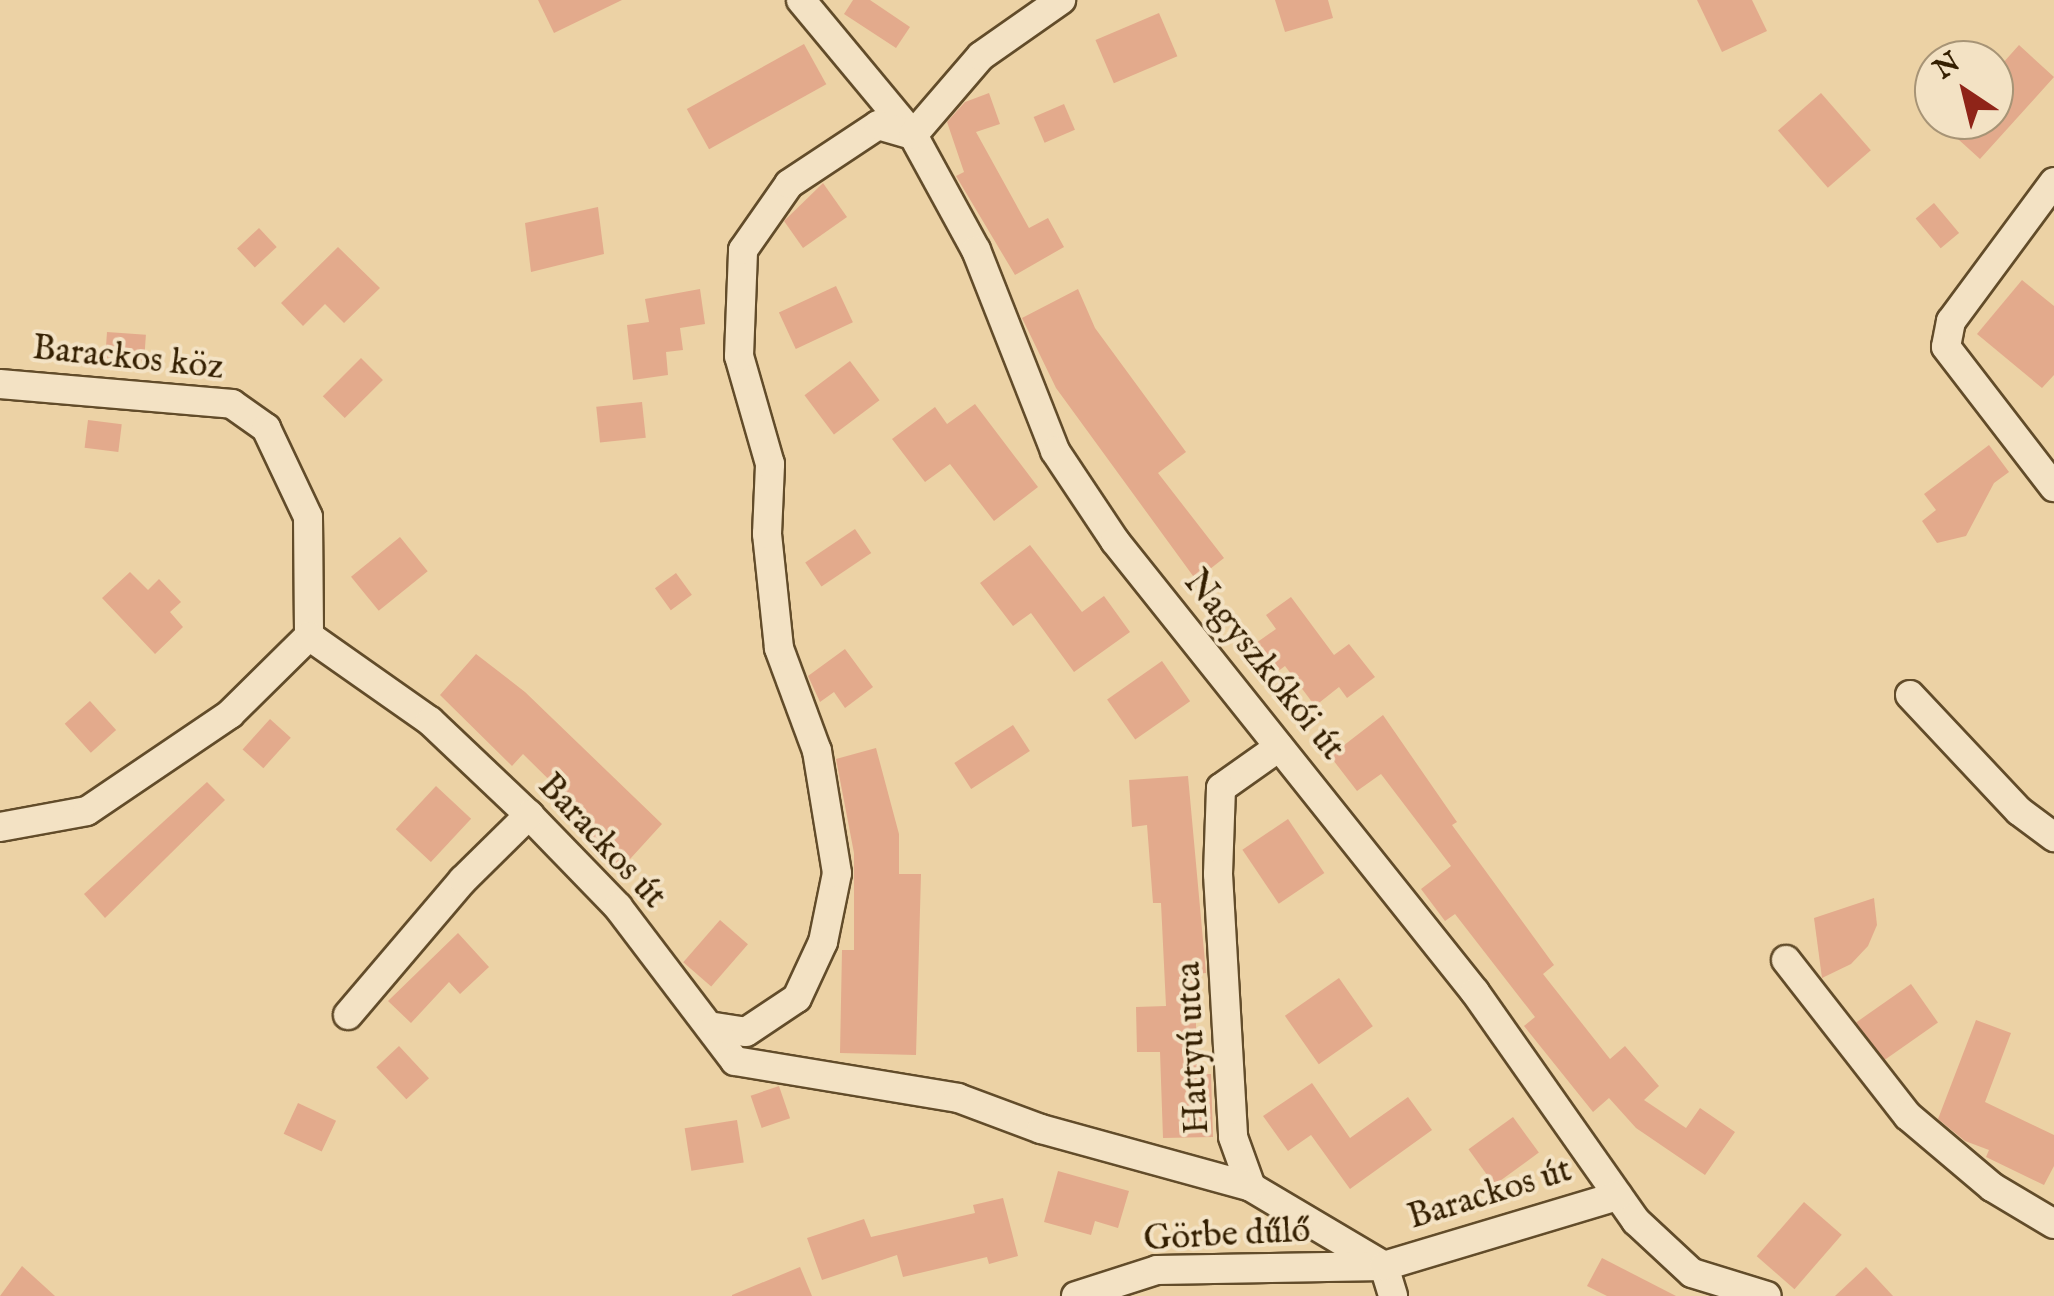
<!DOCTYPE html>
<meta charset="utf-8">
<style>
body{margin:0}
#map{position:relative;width:2054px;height:1296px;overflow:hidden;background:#ecd2a5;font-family:"IM FELL English",serif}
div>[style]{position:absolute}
.building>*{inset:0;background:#e3aa8c;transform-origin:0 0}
.roads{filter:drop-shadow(2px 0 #624c2a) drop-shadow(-2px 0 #624c2a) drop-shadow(0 2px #624c2a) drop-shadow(0 -2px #624c2a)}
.street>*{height:28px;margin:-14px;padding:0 14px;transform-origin:14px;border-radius:14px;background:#f3e2c4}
span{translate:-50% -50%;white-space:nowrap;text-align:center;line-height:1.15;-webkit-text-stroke:8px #f3e2c4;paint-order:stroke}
.street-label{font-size:35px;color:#341f01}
.north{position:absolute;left:1914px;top:40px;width:100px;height:100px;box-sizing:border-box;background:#f3e2c4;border:2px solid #a79476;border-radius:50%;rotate:325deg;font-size:28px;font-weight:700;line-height:40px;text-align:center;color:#341f01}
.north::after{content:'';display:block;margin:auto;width:35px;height:45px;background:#8f2418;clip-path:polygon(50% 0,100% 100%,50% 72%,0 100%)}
</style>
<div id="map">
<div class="building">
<i style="clip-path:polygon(538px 0,622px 0,554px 33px)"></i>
<i style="clip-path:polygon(853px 0,870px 0,910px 27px,896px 48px,844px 14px)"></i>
<i style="clip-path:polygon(1275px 0,1328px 0,1333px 18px,1285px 32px)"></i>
<i style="clip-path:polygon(1697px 0,1752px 0,1767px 31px,1722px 52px)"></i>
<i style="left:1159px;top:13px;width:47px;height:69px;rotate:67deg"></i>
<i style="left:804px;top:44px;width:46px;height:134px;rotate:61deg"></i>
<i style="clip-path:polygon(2019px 45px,2054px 77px,1980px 159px,1937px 120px,1994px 120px,1994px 73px)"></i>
<i style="clip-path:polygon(989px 93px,1000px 124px,976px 132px,1029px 228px,1048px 218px,1064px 247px,1015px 275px,956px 176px,964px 172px,947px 122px,965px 102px)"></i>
<i style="left:1821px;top:93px;width:76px;height:57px;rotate:49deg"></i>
<i style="left:1064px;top:104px;width:28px;height:33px;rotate:67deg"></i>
<i style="clip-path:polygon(823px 183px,847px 217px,803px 248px,784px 221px)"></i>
<i style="left:1934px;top:203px;width:39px;height:24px;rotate:50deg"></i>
<i style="clip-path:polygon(598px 207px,604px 254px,531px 272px,525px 223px)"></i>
<i style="left:259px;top:228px;width:26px;height:30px;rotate:47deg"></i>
<i style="clip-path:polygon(338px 247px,380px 288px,344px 323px,325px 304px,303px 326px,281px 303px)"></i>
<i style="clip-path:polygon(2022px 280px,2054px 306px,2054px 375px,2042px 388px,1977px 334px)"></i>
<i style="left:836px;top:286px;width:40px;height:63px;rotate:65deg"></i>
<i style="clip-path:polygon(700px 289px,705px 324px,680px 328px,683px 350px,666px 352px,668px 375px,633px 380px,627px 325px,649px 322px,645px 299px)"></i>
<i style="clip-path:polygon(1078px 289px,1095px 328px,1186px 452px,1158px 473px,1224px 558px,1196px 580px,1056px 388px,1022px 318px)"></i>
<i style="left:107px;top:332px;width:39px;height:26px;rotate:4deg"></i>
<i style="left:361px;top:358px;width:31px;height:54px;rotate:45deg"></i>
<i style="left:850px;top:361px;width:49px;height:57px;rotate:53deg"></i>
<i style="left:642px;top:402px;width:36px;height:46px;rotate:84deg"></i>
<i style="clip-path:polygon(975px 404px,1038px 487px,994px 521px,950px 464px,925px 482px,892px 439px,935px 407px,947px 424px)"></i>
<i style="left:88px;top:420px;width:34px;height:28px;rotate:7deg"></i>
<i style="clip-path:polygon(1989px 445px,2009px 472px,1994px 483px,1966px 536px,1937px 543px,1922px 521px,1936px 510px,1924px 494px)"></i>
<i style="left:855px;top:529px;width:29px;height:60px;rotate:56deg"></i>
<i style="left:400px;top:537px;width:44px;height:63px;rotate:51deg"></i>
<i style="clip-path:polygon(1030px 545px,1082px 612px,1104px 596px,1130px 632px,1074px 672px,1031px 613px,1013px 626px,980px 583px)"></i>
<i style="clip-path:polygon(130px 572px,148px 590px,159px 579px,181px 602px,170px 612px,183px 627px,155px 654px,102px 598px)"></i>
<i style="left:676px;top:573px;width:27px;height:26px;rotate:54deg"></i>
<i style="clip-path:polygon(1291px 597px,1334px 655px,1349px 644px,1375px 677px,1347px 698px,1339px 687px,1315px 706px,1285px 666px,1277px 672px,1256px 643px,1276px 629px,1266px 615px)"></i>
<i style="clip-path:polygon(845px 649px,873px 687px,845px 708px,834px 692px,820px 702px,808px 676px)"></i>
<i style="clip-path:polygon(476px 654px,525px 692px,662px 824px,620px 870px,588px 841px,599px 829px,523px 754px,512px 766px,440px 695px)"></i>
<i style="left:1162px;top:661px;width:49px;height:67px;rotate:55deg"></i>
<i style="left:90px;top:701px;width:39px;height:34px;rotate:48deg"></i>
<i style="clip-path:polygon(1383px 715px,1457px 822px,1452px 825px,1554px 965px,1543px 974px,1610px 1059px,1625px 1046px,1659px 1086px,1644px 1100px,1686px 1128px,1700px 1108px,1735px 1132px,1705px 1175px,1636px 1128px,1609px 1098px,1593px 1112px,1524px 1026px,1535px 1017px,1455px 914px,1445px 921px,1421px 889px,1451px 866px,1381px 774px,1357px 791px,1330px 756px)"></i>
<i style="left:270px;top:719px;width:28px;height:41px;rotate:42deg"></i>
<i style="left:1013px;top:725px;width:31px;height:70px;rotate:57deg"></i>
<i style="clip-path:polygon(876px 748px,899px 834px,899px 874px,921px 874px,916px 1055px,840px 1053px,842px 950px,854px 950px,854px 853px,836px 759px)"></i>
<i style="clip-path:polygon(1188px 776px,1206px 973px,1195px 974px,1197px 1074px,1211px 1074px,1213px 1137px,1163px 1138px,1160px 1052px,1137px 1052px,1136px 1007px,1166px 1006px,1161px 903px,1153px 903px,1147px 825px,1132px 827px,1129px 780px)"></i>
<i style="clip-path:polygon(207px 782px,225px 800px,105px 918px,84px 894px)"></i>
<i style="left:436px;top:786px;width:48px;height:59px;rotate:43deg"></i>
<i style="left:1288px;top:819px;width:65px;height:55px;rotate:56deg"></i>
<i style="clip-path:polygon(1874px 898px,1877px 925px,1868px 946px,1851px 964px,1822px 978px,1814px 918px)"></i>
<i style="left:720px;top:920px;width:37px;height:56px;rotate:41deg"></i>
<i style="clip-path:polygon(458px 933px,489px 967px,460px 994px,449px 982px,411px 1023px,388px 1001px)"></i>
<i style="left:1339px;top:978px;width:59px;height:66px;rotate:55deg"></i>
<i style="left:1911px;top:984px;width:47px;height:67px;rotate:55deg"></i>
<i style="clip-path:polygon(1976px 1020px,2011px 1033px,1985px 1102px,2054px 1135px,2054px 1166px,2044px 1185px,1986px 1157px,1989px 1150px,1965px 1141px,1938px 1119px)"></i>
<i style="left:399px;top:1046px;width:44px;height:31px;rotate:47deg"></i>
<i style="clip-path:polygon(1312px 1083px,1350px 1138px,1408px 1097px,1432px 1130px,1350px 1189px,1311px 1135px,1288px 1151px,1263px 1116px)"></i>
<i style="left:779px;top:1086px;width:34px;height:30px;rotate:71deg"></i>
<i style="left:298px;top:1103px;width:42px;height:34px;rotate:25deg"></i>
<i style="left:1513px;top:1117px;width:44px;height:55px;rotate:54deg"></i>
<i style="left:737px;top:1120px;width:43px;height:53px;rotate:81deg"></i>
<i style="clip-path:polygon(1058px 1171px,1129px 1191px,1118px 1228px,1095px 1221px,1091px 1235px,1044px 1222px)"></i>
<i style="clip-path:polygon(1003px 1198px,1018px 1256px,989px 1264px,987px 1257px,903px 1277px,897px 1255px,822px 1280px,807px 1238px,864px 1219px,871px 1237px,975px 1213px,973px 1205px)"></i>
<i style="left:1804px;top:1202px;width:50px;height:72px;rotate:41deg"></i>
<i style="clip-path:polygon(1602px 1258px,1676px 1296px,1607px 1296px,1587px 1286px)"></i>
<i style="clip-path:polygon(22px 1266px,55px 1296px,0 1296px)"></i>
<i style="clip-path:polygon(800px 1267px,812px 1296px,732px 1296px,732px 1295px)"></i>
<i style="clip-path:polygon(1866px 1267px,1893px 1296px,1835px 1296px)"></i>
</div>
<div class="roads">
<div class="street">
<i style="left:801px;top:0;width:175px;rotate:50.3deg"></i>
<i style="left:913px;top:135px;width:131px;rotate:61.3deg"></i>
<i style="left:976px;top:250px;width:216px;rotate:68.5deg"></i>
<i style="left:1055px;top:451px;width:108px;rotate:56.3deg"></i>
<i style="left:1115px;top:541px;width:577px;rotate:51.4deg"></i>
<i style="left:1475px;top:992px;width:280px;rotate:54.9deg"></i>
<i style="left:1636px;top:1221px;width:76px;rotate:42.9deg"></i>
<i style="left:1692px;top:1273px;width:78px;rotate:17deg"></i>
<i style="left:2054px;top:182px;width:173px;rotate:126.5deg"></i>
<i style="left:1951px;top:321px;width:26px;rotate:101deg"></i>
<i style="left:1946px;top:347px;width:177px;rotate:52.4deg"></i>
<i style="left:0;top:384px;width:233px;rotate:4.9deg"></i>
<i style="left:232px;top:404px;width:42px;rotate:35.2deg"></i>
<i style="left:266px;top:428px;width:98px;rotate:64.7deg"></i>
<i style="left:308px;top:517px;width:119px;rotate:89.5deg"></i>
<i style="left:1910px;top:695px;width:159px;rotate:46.8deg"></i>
<i style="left:2019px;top:811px;width:44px;rotate:36.6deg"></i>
<i style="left:1279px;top:747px;width:71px;rotate:144.7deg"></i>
<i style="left:1221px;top:788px;width:86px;rotate:92deg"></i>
<i style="left:1218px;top:874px;width:263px;rotate:86.7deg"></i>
<i style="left:1233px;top:1137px;width:53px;rotate:70.2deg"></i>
<i style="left:1251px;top:1187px;width:155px;rotate:30.7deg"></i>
<i style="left:1384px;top:1266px;width:31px;rotate:73deg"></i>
<i style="left:0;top:827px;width:88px;rotate:-10.4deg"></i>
<i style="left:87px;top:811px;width:173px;rotate:-34.1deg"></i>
<i style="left:230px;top:714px;width:111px;rotate:-44.6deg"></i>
<i style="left:309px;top:636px;width:148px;rotate:35.1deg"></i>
<i style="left:430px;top:721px;width:137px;rotate:43.5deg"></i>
<i style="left:529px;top:815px;width:128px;rotate:45.9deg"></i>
<i style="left:618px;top:907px;width:193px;rotate:52.8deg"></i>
<i style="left:735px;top:1061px;width:226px;rotate:9.4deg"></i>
<i style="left:958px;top:1098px;width:89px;rotate:20.5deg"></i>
<i style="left:1041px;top:1129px;width:218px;rotate:15.4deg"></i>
<i style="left:1786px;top:960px;width:198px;rotate:52deg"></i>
<i style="left:1908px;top:1116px;width:110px;rotate:40.2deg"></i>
<i style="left:1992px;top:1187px;width:72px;rotate:30.8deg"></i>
<i style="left:348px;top:1015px;width:177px;rotate:-49.6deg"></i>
<i style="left:463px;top:880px;width:93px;rotate:-44.6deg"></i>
<i style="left:715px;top:1027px;width:31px;rotate:9deg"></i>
<i style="left:746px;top:1032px;width:61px;rotate:-33.7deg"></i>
<i style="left:797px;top:998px;width:62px;rotate:-65.1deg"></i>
<i style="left:823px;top:942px;width:70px;rotate:-78.5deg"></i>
<i style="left:837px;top:873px;width:124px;rotate:-99.3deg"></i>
<i style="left:817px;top:751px;width:110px;rotate:-110.3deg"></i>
<i style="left:779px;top:648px;width:115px;rotate:-96deg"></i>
<i style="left:767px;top:534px;width:70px;rotate:-87.5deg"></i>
<i style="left:770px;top:464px;width:112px;rotate:-106deg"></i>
<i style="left:739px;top:356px;width:106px;rotate:-87.8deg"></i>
<i style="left:743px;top:250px;width:80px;rotate:-55.1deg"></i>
<i style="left:789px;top:184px;width:107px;rotate:-33.5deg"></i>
<i style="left:878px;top:125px;width:36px;rotate:16deg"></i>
<i style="left:913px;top:135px;width:104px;rotate:-49.3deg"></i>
<i style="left:981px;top:56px;width:98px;rotate:-35deg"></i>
<i style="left:1076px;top:1296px;width:85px;rotate:-17.8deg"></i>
<i style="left:1157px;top:1270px;width:227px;rotate:-1deg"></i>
<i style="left:1384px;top:1266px;width:244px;rotate:-16.7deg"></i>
</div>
</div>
<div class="street-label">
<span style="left:128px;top:359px;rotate:6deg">Barackos köz</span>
<span style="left:1263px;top:666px;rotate:51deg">Nagyszkókói út</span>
<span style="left:601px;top:842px;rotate:47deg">Barackos út</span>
<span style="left:1194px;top:1048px;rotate:-93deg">Hattyú utca</span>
<span style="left:1490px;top:1195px;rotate:-17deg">Barackos út</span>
<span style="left:1227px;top:1236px;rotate:-3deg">Görbe dűlő</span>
</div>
<div class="north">N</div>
</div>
